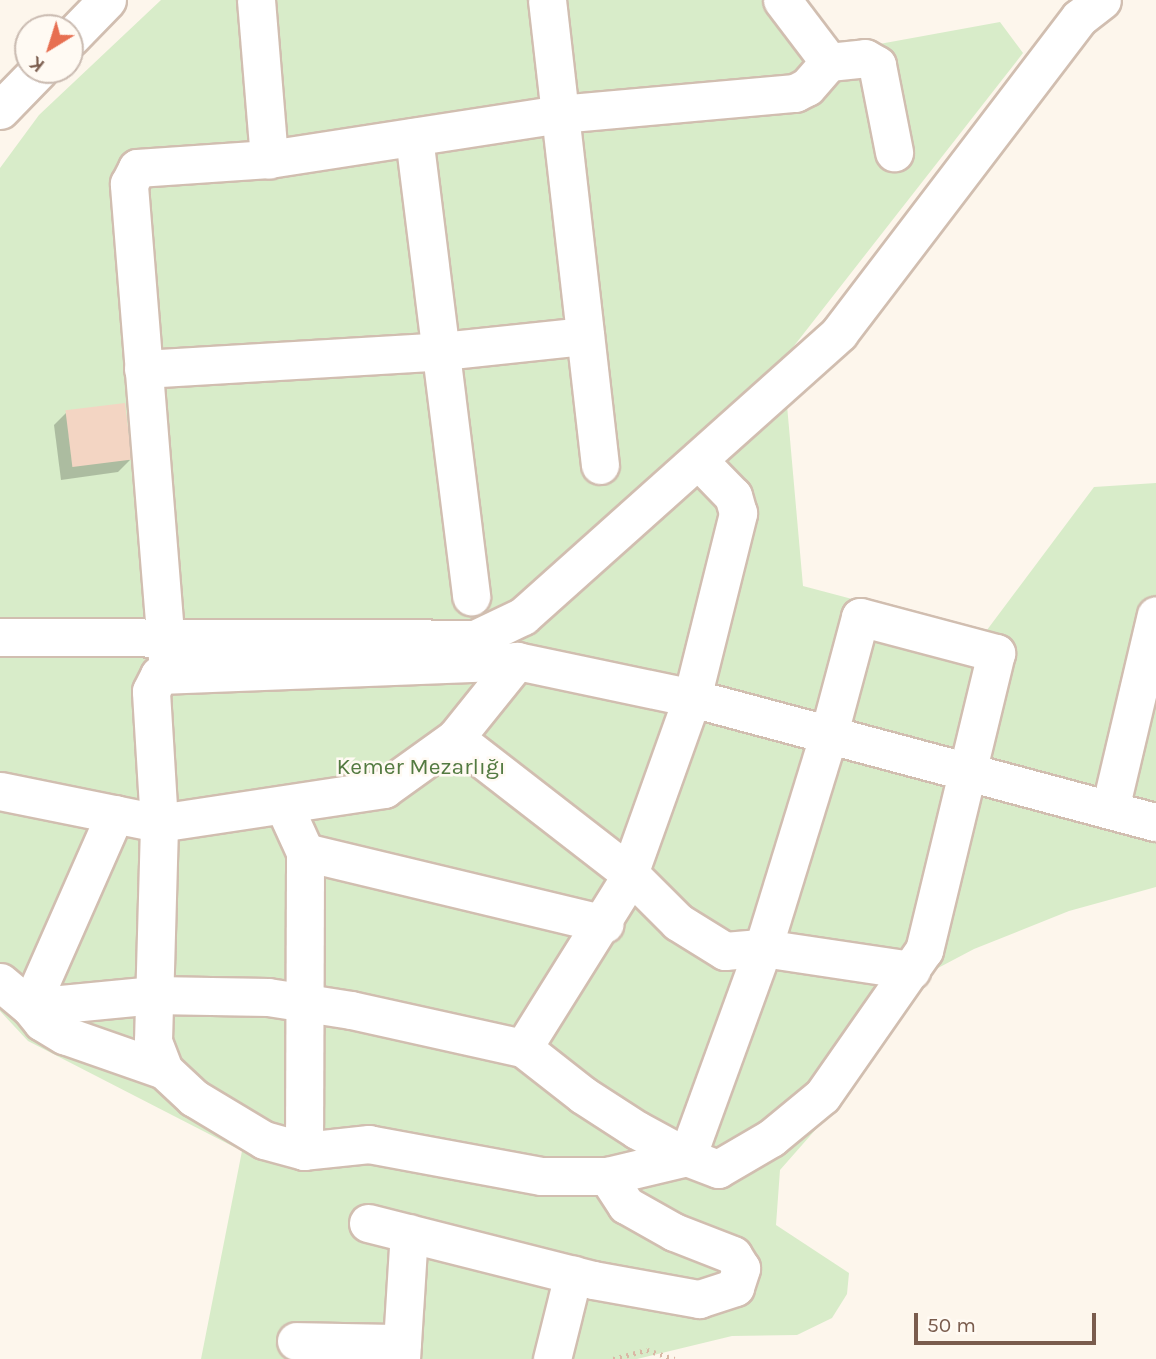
<!DOCTYPE html>
<meta charset="utf-8">
<style>
body{margin:0}
#map{position:relative;width:1156px;height:1359px;overflow:hidden;background:#fdf6ec;font-family:Karla,sans-serif}
div>[style]{position:absolute}
.green>*{inset:0;background:#d8ecc9}
.shadow>*{inset:0;background:#0003}
.building>*{inset:0;background:#f3d5c3;transform-origin:0 0}
.path>*{height:4.5px;margin-top:-2.25px;transform-origin:0;background:repeating-linear-gradient(90deg,#d9b8a5 0 2px,transparent 0 7px)}
.roads{filter:drop-shadow(2px 0 #d1beb0) drop-shadow(-2px 0 #d1beb0) drop-shadow(0 2px #d1beb0) drop-shadow(0 -2px #d1beb0)}
.minor>*{height:37px;margin:-18.5px;padding:0 18.5px;transform-origin:18.5px;border-radius:18.5px;background:#fff}
span{translate:-50% -50%;white-space:nowrap;text-align:center;line-height:1.15;-webkit-text-stroke:5px #fffaf3;paint-order:stroke}
.park-label{font-size:23px;color:#537a41}
.north{position:absolute;left:14px;top:14px;width:70px;height:70px;box-sizing:border-box;background:#fffaf3;border:2px solid #cabbb1;border-radius:50%;rotate:218deg;font-size:19px;font-weight:700;line-height:28px;text-align:center;color:#7a5c4d}
.north::after{content:'';display:block;margin:auto;width:24px;height:32px;background:#e76f51;clip-path:polygon(50% 0,100% 100%,50% 72%,0 100%)}
.scale{position:absolute;left:914px;top:1313px;width:182px;height:32px;box-sizing:border-box;border:4px solid #7a5c4d;border-top:0;padding-left:9px;font-size:21px;line-height:24px;white-space:nowrap;color:#7a5c4d;-webkit-text-stroke:5px #fffaf3;paint-order:stroke}
</style>
<div id="map">
<div class="green">
<i style="clip-path:polygon(161px 0,800px 0,841px 51px,1000px 22px,1023px 53px,783px 360px,803px 586px,984px 634px,1094px 487px,1156px 483px,1156px 887px,1069px 911px,974px 949px,938px 968px,908px 999px,817px 1128px,780px 1170px,776px 1225px,849px 1273px,847px 1294px,832px 1318px,797px 1335px,732px 1336px,637px 1359px,201px 1359px,242px 1151px,28px 1041px,0 1011px,0 168px,39px 115px)"></i>
</div>
<div class="shadow">
<i style="clip-path:polygon(67px 412px,130px 460px,118px 472px,61px 480px,54px 425px)"></i>
</div>
<div class="building">
<i style="left:125px;top:403px;width:57px;height:60px;rotate:83deg"></i>
</div>
<div class="path">
<i style="left:613px;top:1359px;width:35px;rotate:-15deg"></i>
<i style="left:647px;top:1350px;width:29px;rotate:18deg"></i>
</div>
<div class="roads">
<div class="minor">
<i style="left:256px;top:0;width:160px;rotate:85.3deg"></i>
<i style="left:547px;top:0;width:468px;rotate:83.5deg"></i>
<i style="left:782px;top:0;width:78px;rotate:52.8deg"></i>
<i style="left:70px;top:38px;width:53px;rotate:-45.8deg"></i>
<i style="left:0;top:110px;width:56px;rotate:-45.7deg"></i>
<i style="left:414px;top:137px;width:463px;rotate:82.9deg"></i>
<i style="left:143px;top:369px;width:300px;rotate:-3.4deg"></i>
<i style="left:442px;top:351px;width:144px;rotate:-6deg"></i>
<i style="left:0;top:637px;width:475px;rotate:0.2deg"></i>
<i style="left:475px;top:639px;width:53px;rotate:-25.6deg"></i>
<i style="left:523px;top:616px;width:424px;rotate:-41.8deg"></i>
<i style="left:839px;top:333px;width:396px;rotate:-52.7deg"></i>
<i style="left:1079px;top:18px;width:29px;rotate:-38deg"></i>
<i style="left:167px;top:658px;width:476px;rotate:-94.6deg"></i>
<i style="left:129px;top:184px;width:18px;rotate:-63deg"></i>
<i style="left:137px;top:168px;width:132px;rotate:-3.9deg"></i>
<i style="left:269px;top:159px;width:293px;rotate:-8.8deg"></i>
<i style="left:559px;top:114px;width:237px;rotate:-5.1deg"></i>
<i style="left:795px;top:93px;width:13px;rotate:-27deg"></i>
<i style="left:807px;top:87px;width:33px;rotate:-49deg"></i>
<i style="left:829px;top:62px;width:36px;rotate:-6deg"></i>
<i style="left:865px;top:58px;width:14px;rotate:30deg"></i>
<i style="left:877px;top:65px;width:89px;rotate:78.9deg"></i>
<i style="left:455px;top:738px;width:220px;rotate:37.8deg"></i>
<i style="left:629px;top:873px;width:69px;rotate:45deg"></i>
<i style="left:678px;top:922px;width:55px;rotate:31.7deg"></i>
<i style="left:725px;top:951px;width:38px;rotate:-5deg"></i>
<i style="left:763px;top:948px;width:150px;rotate:8.5deg"></i>
<i style="left:0;top:791px;width:162px;rotate:11.4deg"></i>
<i style="left:159px;top:823px;width:228px;rotate:-8.6deg"></i>
<i style="left:384px;top:789px;width:87px;rotate:-35.7deg"></i>
<i style="left:455px;top:738px;width:99px;rotate:-51.2deg"></i>
<i style="left:284px;top:806px;width:51px;rotate:65.5deg"></i>
<i style="left:305px;top:852px;width:308px;rotate:13.5deg"></i>
<i style="left:1110px;top:809px;width:199px;rotate:-76.7deg"></i>
<i style="left:115px;top:814px;width:211px;rotate:113.8deg"></i>
<i style="left:30px;top:1007px;width:19px;rotate:51deg"></i>
<i style="left:42px;top:1022px;width:26px;rotate:31deg"></i>
<i style="left:64px;top:1035px;width:106px;rotate:19.3deg"></i>
<i style="left:0;top:982px;width:39px;rotate:40deg"></i>
<i style="left:30px;top:1007px;width:125px;rotate:-5.5deg"></i>
<i style="left:154px;top:995px;width:114px;rotate:1deg"></i>
<i style="left:268px;top:997px;width:84px;rotate:8.9deg"></i>
<i style="left:351px;top:1010px;width:176px;rotate:12.5deg"></i>
<i style="left:304px;top:1151px;width:299px;rotate:-89.8deg"></i>
<i style="left:687px;top:1157px;width:222px;rotate:-70deg"></i>
<i style="left:763px;top:948px;width:225px;rotate:-72.9deg"></i>
<i style="left:829px;top:733px;width:120px;rotate:-75deg"></i>
<i style="left:860px;top:617px;width:141px;rotate:14.8deg"></i>
<i style="left:996px;top:653px;width:306px;rotate:103.6deg"></i>
<i style="left:924px;top:950px;width:178px;rotate:124.9deg"></i>
<i style="left:822px;top:1096px;width:66px;rotate:140.5deg"></i>
<i style="left:771px;top:1138px;width:61px;rotate:149.7deg"></i>
<i style="left:718px;top:1169px;width:33px;rotate:-159deg"></i>
<i style="left:687px;top:1157px;width:57px;rotate:-151.6deg"></i>
<i style="left:637px;top:1130px;width:64px;rotate:-147.1deg"></i>
<i style="left:583px;top:1095px;width:76px;rotate:-141.9deg"></i>
<i style="left:523px;top:1048px;width:192px;rotate:-58deg"></i>
<i style="left:625px;top:885px;width:199px;rotate:-70.3deg"></i>
<i style="left:692px;top:698px;width:191px;rotate:-76deg"></i>
<i style="left:738px;top:513px;width:18px;rotate:-106deg"></i>
<i style="left:733px;top:496px;width:49px;rotate:-134.2deg"></i>
<i style="left:687px;top:1157px;width:82px;rotate:166.6deg"></i>
<i style="left:607px;top:1176px;width:66px;rotate:180deg"></i>
<i style="left:541px;top:1176px;width:175px;rotate:-169.5deg"></i>
<i style="left:369px;top:1144px;width:65px;rotate:173.9deg"></i>
<i style="left:304px;top:1151px;width:41px;rotate:-164.6deg"></i>
<i style="left:264px;top:1140px;width:82px;rotate:-149deg"></i>
<i style="left:194px;top:1098px;width:41px;rotate:-137deg"></i>
<i style="left:164px;top:1070px;width:31px;rotate:-111deg"></i>
<i style="left:153px;top:1041px;width:218px;rotate:-88.4deg"></i>
<i style="left:159px;top:823px;width:132px;rotate:-93.5deg"></i>
<i style="left:151px;top:691px;width:18px;rotate:-63deg"></i>
<i style="left:159px;top:675px;width:358px;rotate:-2.2deg"></i>
<i style="left:517px;top:661px;width:179px;rotate:11.9deg"></i>
<i style="left:692px;top:698px;width:480px;rotate:15deg"></i>
<i style="left:368px;top:1223px;width:232px;rotate:14.2deg"></i>
<i style="left:593px;top:1280px;width:108px;rotate:10.2deg"></i>
<i style="left:699px;top:1299px;width:38px;rotate:-18deg"></i>
<i style="left:735px;top:1287px;width:20px;rotate:-72deg"></i>
<i style="left:741px;top:1268px;width:15px;rotate:-122deg"></i>
<i style="left:733px;top:1255px;width:63px;rotate:-158.7deg"></i>
<i style="left:674px;top:1232px;width:55px;rotate:-150.6deg"></i>
<i style="left:626px;top:1205px;width:35px;rotate:-123deg"></i>
<i style="left:296px;top:1341px;width:106px;rotate:1.1deg"></i>
<i style="left:401px;top:1359px;width:126px;rotate:-86.4deg"></i>
<i style="left:552px;top:1359px;width:87px;rotate:-76deg"></i>
</div>
</div>
<div class="park-label">
<span style="left:421px;top:767px">Kemer Mezarlığı</span>
</div>
<div class="north">K</div>
<div class="scale">50 m</div>
</div>
